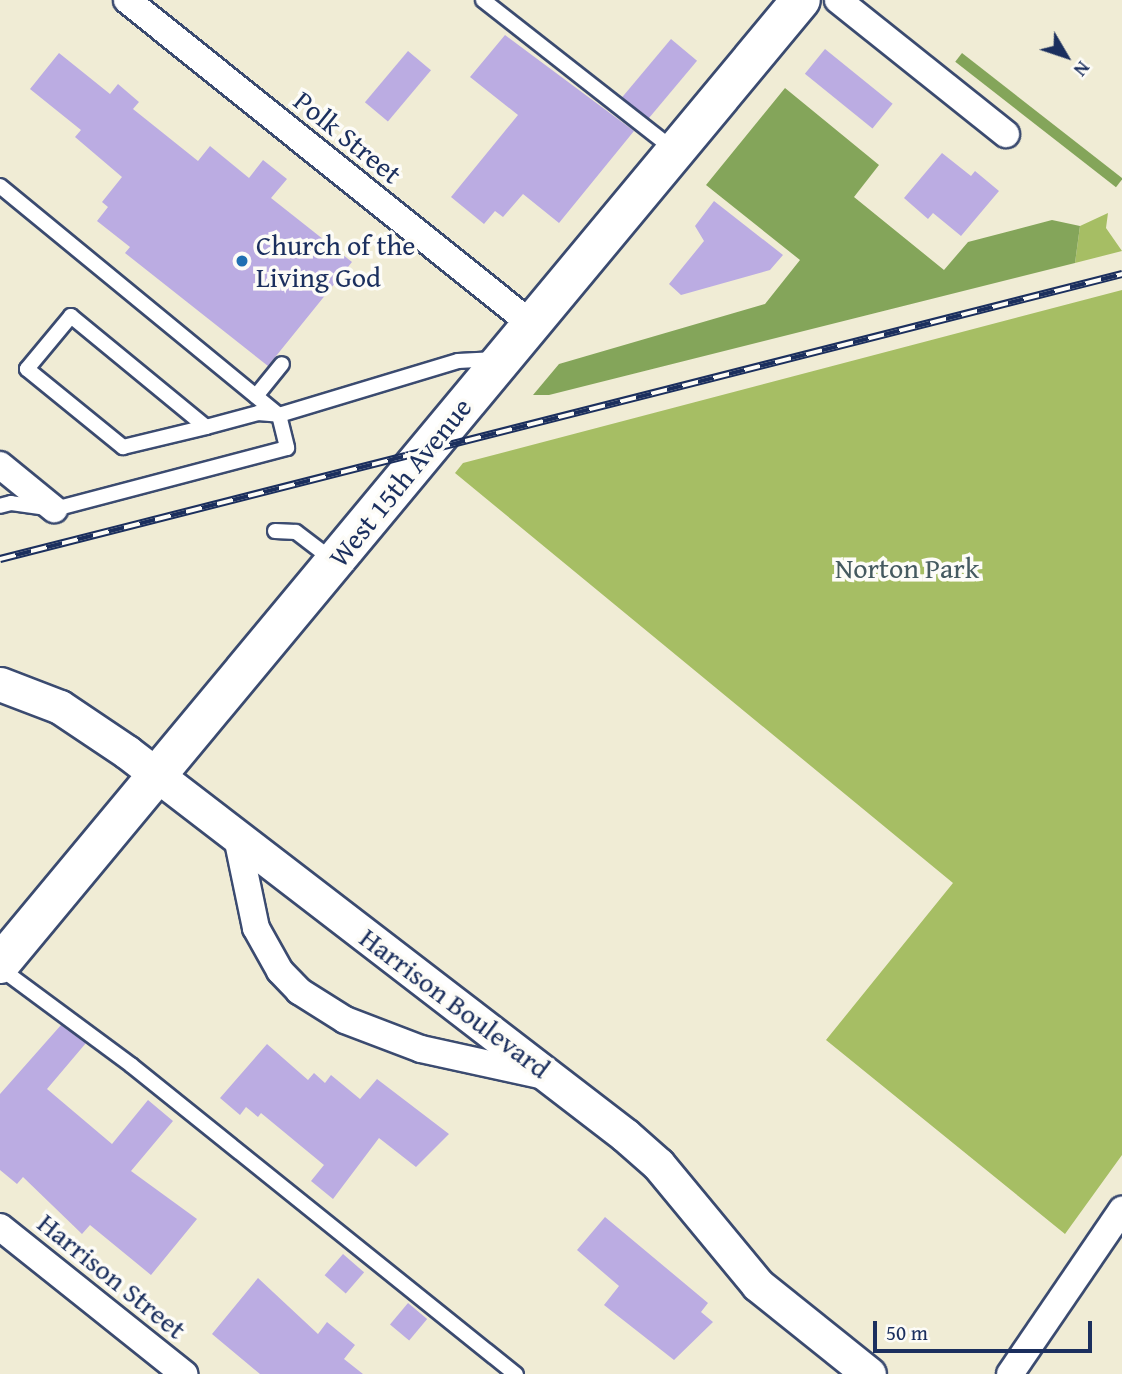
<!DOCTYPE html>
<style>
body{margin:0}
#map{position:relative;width:1122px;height:1374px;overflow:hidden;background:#f0ecd5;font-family:"Gentium Book Plus",serif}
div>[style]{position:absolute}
.green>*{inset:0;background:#a6be64}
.forest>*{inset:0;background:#84a55a;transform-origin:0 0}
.building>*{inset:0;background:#bbace2;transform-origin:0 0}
.roads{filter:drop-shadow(2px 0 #3b4b70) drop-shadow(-2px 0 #3b4b70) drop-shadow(0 2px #3b4b70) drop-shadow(0 -2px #3b4b70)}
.service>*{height:14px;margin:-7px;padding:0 7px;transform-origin:7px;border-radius:7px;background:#fff}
.minor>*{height:26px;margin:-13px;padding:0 13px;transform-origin:13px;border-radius:13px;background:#fff}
.tertiary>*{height:33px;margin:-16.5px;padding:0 16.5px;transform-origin:16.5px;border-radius:16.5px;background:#fff}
.secondary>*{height:38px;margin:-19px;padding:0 19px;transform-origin:19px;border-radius:19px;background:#fff}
.rail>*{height:8px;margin-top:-4px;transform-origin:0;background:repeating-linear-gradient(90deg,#fdfcf7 0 16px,#1b2f5e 0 32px);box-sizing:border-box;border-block:2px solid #1b2f5e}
.dots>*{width:19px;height:19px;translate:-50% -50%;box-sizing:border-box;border:4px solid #fdfcf7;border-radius:50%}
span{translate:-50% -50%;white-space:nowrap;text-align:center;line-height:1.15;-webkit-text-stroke:7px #fdfcf7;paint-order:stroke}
.street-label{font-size:28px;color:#1b2f5e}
.poi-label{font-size:28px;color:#1b2f5e}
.left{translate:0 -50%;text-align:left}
.park-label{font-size:28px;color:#455a60}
.north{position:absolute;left:1031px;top:21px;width:70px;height:70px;-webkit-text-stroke:5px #fdfcf7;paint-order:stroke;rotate:129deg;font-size:19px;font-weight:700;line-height:28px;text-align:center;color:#1b2f5e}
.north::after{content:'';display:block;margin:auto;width:24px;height:32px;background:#1b2f5e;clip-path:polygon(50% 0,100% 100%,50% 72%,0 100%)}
.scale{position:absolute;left:873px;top:1321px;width:219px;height:32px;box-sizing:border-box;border:4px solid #1b2f5e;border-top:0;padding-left:9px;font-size:21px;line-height:24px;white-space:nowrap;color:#1b2f5e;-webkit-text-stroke:5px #fdfcf7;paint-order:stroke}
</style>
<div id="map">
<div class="green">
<i style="clip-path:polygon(1108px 213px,1106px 228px,1122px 251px,1075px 263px,1080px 226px)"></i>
<i style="clip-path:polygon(1122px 290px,1122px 1155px,1065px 1234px,826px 1040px,953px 883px,455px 473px,463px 463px)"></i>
</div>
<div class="forest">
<i style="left:962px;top:53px;width:204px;height:11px;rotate:38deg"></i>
<i style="clip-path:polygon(785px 88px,879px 165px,854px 197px,944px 270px,968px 242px,1052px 220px,1080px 226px,1075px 263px,549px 395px,533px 395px,559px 364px,765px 304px,800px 260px,706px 185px)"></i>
</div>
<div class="building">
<i style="clip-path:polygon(505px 35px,634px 131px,559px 223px,523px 194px,503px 217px,495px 211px,484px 224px,451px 197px,518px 115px,470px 77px)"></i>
<i style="left:671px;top:39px;width:34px;height:76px;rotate:40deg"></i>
<i style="left:825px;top:49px;width:87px;height:32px;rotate:39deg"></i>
<i style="left:408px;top:51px;width:30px;height:67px;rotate:40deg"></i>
<i style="clip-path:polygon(59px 53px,110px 94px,118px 84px,139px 102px,133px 109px,198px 161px,210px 146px,249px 178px,263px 160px,287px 179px,271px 198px,352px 262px,268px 366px,125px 253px,130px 247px,97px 221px,108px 207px,102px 202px,122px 177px,75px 137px,81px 130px,30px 89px)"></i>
<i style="clip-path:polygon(942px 153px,971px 176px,975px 171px,999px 191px,961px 236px,933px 213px,928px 219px,904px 198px)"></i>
<i style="clip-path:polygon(714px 201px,783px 255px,770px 270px,681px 295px,669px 284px,704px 241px,695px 226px)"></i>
<i style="clip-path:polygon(61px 1025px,86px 1043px,47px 1089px,112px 1144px,148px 1100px,173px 1121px,131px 1171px,197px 1219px,151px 1275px,90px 1225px,82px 1234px,23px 1177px,17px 1184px,0 1170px,0 1094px)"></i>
<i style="clip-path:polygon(267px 1044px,308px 1080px,314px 1073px,325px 1083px,331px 1075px,360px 1099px,377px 1079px,449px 1134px,416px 1167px,379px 1138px,333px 1199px,311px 1181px,324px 1165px,261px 1113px,258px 1117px,246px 1107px,240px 1115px,220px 1098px)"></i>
<i style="clip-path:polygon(605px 1217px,708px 1303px,701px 1312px,713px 1322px,674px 1360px,604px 1305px,619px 1286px,577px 1250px)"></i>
<i style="left:343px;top:1254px;width:28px;height:28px;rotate:41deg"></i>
<i style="clip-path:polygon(258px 1278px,318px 1334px,327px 1322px,355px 1345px,344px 1359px,363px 1374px,260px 1374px,212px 1334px)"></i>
<i style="left:408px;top:1303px;width:25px;height:28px;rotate:40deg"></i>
</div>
<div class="roads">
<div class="service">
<i style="left:483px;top:0;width:243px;rotate:38.1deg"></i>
<i style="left:0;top:186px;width:361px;rotate:39.4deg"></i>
<i style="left:279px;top:415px;width:34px;rotate:76deg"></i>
<i style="left:287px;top:448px;width:241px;rotate:165.3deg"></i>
<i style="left:54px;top:509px;width:43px;rotate:-172.1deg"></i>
<i style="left:11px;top:503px;width:11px;rotate:165deg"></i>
<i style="left:256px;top:396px;width:41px;rotate:-50.9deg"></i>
<i style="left:206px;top:427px;width:175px;rotate:-140.6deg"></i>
<i style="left:71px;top:316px;width:69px;rotate:129.7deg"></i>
<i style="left:27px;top:369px;width:124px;rotate:39.1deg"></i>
<i style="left:123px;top:447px;width:85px;rotate:-13.5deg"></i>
<i style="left:206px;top:427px;width:54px;rotate:-15.1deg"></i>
<i style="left:258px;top:413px;width:21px;rotate:5deg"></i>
<i style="left:279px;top:415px;width:187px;rotate:-16.8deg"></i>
<i style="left:458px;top:361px;width:38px;rotate:-3deg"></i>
<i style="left:275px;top:531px;width:21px;rotate:3deg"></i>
<i style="left:296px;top:532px;width:48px;rotate:37.3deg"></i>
<i style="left:0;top:968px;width:163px;rotate:36.5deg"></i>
<i style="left:131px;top:1065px;width:494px;rotate:38.8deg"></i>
</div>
<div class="minor">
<i style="left:127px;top:0;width:516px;rotate:38.71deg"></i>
<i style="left:838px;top:0;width:215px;rotate:38.6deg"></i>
<i style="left:0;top:465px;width:70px;rotate:39.2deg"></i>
<i style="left:237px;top:837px;width:93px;rotate:78.2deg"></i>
<i style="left:256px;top:928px;width:49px;rotate:60.8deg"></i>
<i style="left:280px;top:971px;width:28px;rotate:46deg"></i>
<i style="left:299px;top:991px;width:54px;rotate:32.2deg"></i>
<i style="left:345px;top:1020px;width:81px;rotate:20.9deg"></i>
<i style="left:421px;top:1049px;width:130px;rotate:12.4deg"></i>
<i style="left:0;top:1227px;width:236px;rotate:38.6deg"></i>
<i style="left:1010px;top:1374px;width:199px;rotate:-55.7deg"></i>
</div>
<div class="tertiary">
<i style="left:0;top:684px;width:64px;rotate:21deg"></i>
<i style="left:60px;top:707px;width:81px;rotate:33.9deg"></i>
<i style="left:127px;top:752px;width:628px;rotate:37.56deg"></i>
<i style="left:625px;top:1135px;width:44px;rotate:41.3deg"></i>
<i style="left:658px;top:1164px;width:157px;rotate:50.4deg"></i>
<i style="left:758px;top:1285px;width:142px;rotate:38.7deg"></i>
</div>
<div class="secondary">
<i style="left:0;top:964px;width:1253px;rotate:-50.28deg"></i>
</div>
</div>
<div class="rail">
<i style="left:0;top:559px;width:1158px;rotate:-14.25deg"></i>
</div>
<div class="dots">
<i style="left:242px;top:261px;background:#1f6fb2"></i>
</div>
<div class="street-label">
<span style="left:348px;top:137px;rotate:39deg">Polk Street</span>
<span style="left:400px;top:482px;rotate:-51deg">West 15th Avenue</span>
<span style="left:455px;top:1003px;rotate:37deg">Harrison Boulevard</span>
<span style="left:112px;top:1276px;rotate:39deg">Harrison Street</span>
</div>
<div class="poi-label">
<span class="left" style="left:256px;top:261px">Church of the<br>Living God</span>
</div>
<div class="park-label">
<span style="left:907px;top:568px">Norton Park</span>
</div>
<div class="north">N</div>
<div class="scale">50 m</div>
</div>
